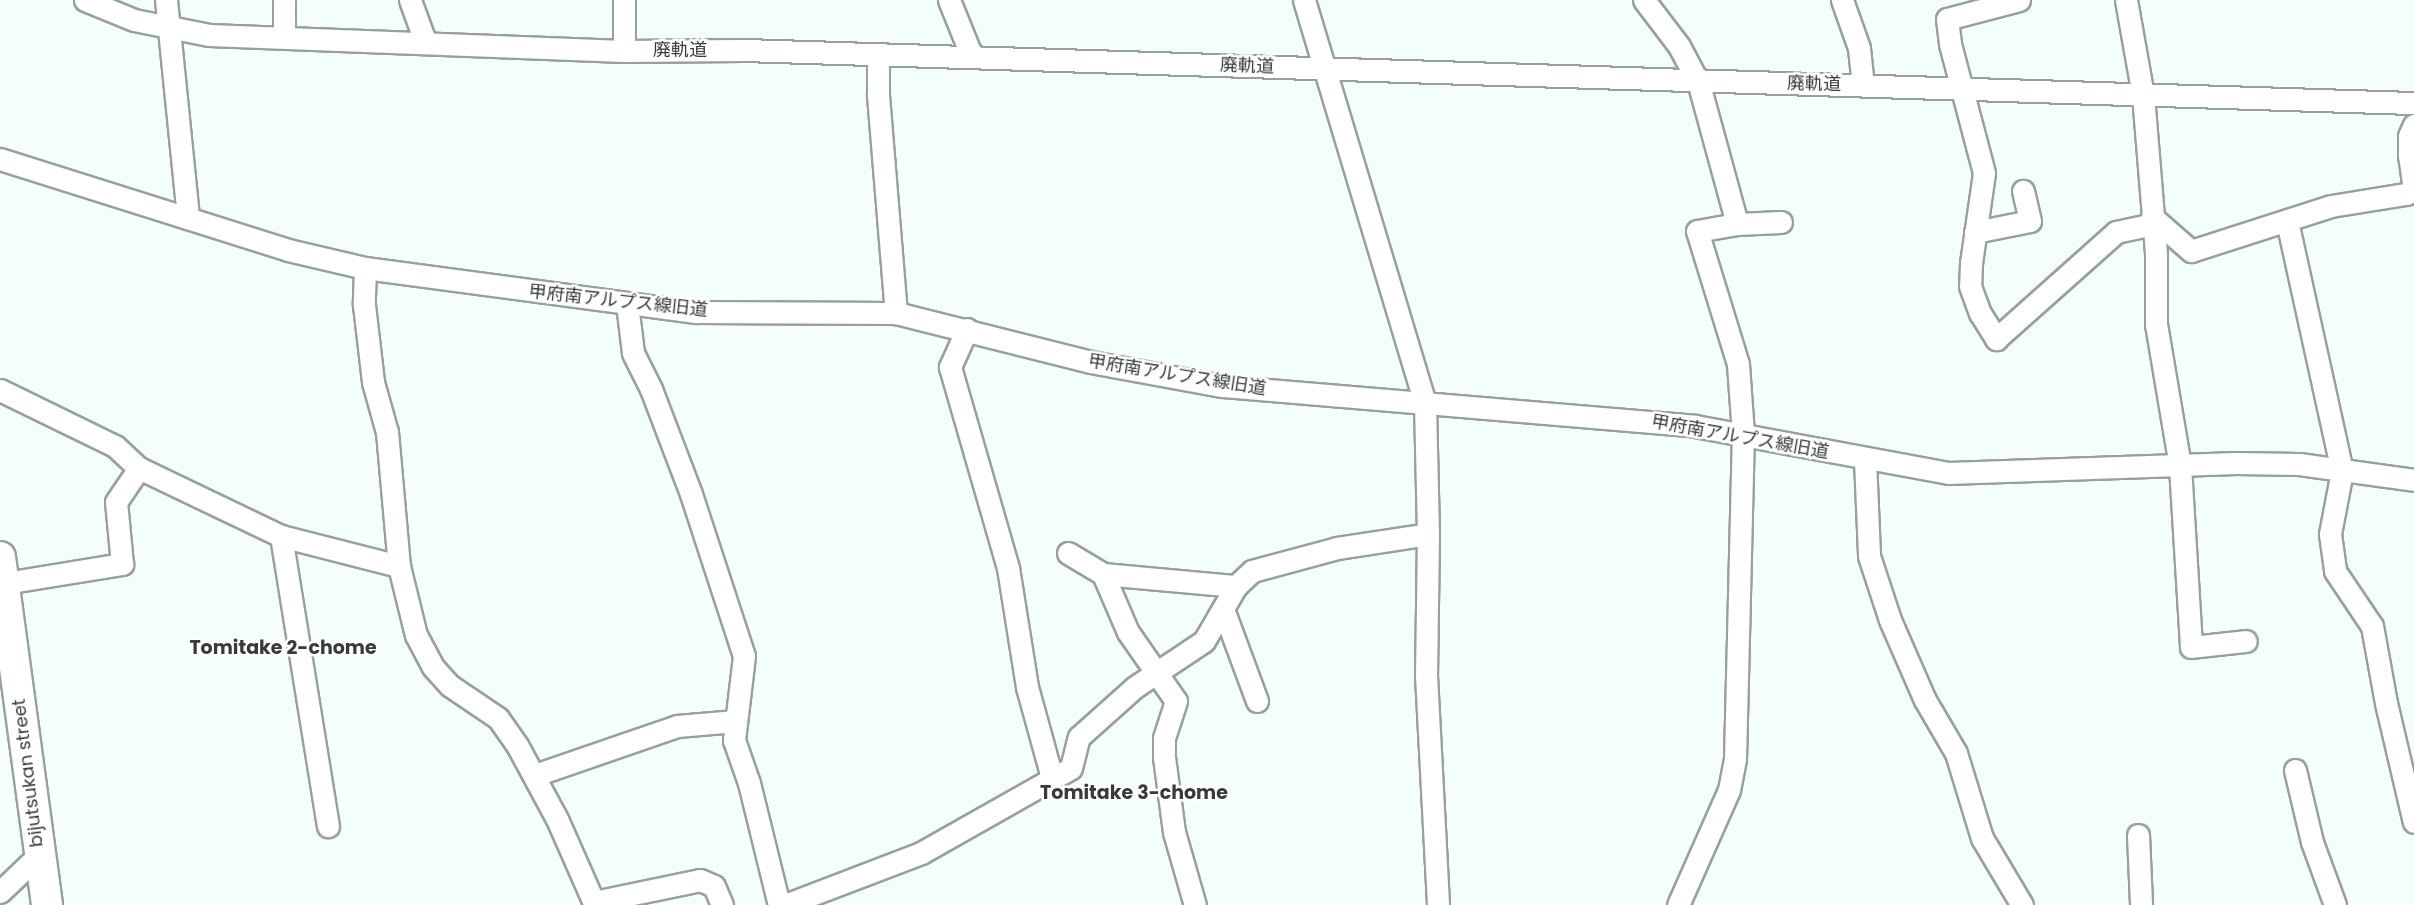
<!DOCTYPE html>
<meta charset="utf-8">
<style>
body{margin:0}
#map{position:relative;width:2414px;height:905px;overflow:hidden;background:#f3fff8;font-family:Poppins,"Noto Sans JP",sans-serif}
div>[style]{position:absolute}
.roads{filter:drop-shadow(2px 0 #97a19b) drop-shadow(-2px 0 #97a19b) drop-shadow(0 2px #97a19b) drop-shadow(0 -2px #97a19b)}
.minor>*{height:21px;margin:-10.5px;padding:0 10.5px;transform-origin:10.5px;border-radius:10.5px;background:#fff}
.highway>*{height:30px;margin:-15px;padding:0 15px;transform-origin:15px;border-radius:15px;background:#fff}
span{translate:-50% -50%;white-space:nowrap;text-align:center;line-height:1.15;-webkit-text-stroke:5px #fff;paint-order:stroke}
.street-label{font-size:18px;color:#373c39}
.neighbourhood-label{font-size:19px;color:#373c39;font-weight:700}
</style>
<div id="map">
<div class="roads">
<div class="minor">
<i style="left:85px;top:0;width:53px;rotate:22.2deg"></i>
<i style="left:134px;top:20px;width:76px;rotate:11.3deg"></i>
<i style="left:209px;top:35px;width:415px;rotate:2.2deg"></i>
<i style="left:624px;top:51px;width:120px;rotate:-0.5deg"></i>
<i style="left:744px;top:50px;width:1671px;rotate:1.82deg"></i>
<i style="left:166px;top:0;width:219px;rotate:84.2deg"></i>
<i style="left:284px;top:0;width:37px;rotate:90deg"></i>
<i style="left:410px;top:0;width:44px;rotate:69.9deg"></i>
<i style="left:624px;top:0;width:51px;rotate:90deg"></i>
<i style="left:949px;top:0;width:61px;rotate:68deg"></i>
<i style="left:1304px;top:0;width:421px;rotate:73.3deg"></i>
<i style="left:1425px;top:403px;width:131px;rotate:88.7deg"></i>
<i style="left:1428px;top:534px;width:141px;rotate:90.8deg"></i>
<i style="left:1426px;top:675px;width:230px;rotate:87deg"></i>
<i style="left:1644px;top:0;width:58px;rotate:52.7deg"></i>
<i style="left:1679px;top:46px;width:40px;rotate:62deg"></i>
<i style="left:1698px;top:81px;width:148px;rotate:74.7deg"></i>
<i style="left:1842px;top:0;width:51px;rotate:70.5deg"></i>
<i style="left:1859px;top:48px;width:37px;rotate:84deg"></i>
<i style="left:2019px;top:0;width:74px;rotate:165.2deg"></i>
<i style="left:1947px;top:19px;width:25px;rotate:83deg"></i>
<i style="left:1950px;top:44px;width:133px;rotate:75.2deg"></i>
<i style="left:1984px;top:173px;width:91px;rotate:98.2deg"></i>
<i style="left:1971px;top:263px;width:23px;rotate:92deg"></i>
<i style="left:1970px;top:286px;width:29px;rotate:70deg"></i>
<i style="left:1980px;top:313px;width:31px;rotate:58deg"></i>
<i style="left:1996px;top:339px;width:161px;rotate:-41.7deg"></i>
<i style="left:2116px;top:232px;width:38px;rotate:-12deg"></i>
<i style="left:2126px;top:0;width:97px;rotate:79.9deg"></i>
<i style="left:2143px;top:95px;width:160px;rotate:85.3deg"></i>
<i style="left:2156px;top:254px;width:70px;rotate:90deg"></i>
<i style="left:2156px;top:324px;width:144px;rotate:80.4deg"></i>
<i style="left:2180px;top:466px;width:181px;rotate:86.5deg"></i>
<i style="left:2191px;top:647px;width:55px;rotate:-6.2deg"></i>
<i style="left:878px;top:54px;width:41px;rotate:90deg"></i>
<i style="left:878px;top:95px;width:219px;rotate:85.3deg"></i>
<i style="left:0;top:159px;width:302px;rotate:17.5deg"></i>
<i style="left:288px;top:250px;width:79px;rotate:13.2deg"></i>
<i style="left:365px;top:268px;width:334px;rotate:7.6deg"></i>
<i style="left:696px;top:312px;width:200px;rotate:0.3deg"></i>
<i style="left:896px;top:313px;width:201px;rotate:14.1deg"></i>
<i style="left:1091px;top:362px;width:133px;rotate:10.4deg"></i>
<i style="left:1222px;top:386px;width:475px;rotate:4.8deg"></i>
<i style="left:1695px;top:426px;width:257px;rotate:10.5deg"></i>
<i style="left:1948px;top:473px;width:288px;rotate:-2deg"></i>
<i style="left:2236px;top:463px;width:63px;rotate:0.9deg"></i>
<i style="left:2299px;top:464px;width:116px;rotate:7.9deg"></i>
<i style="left:2152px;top:217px;width:52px;rotate:41.1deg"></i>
<i style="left:2191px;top:251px;width:147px;rotate:-17.8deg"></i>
<i style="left:2331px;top:206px;width:76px;rotate:-9.1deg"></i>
<i style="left:2406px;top:194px;width:9px;rotate:-27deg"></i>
<i style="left:2414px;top:190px;width:34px;rotate:-98deg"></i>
<i style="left:2409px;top:156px;width:20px;rotate:-90deg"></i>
<i style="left:2409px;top:136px;width:12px;rotate:-66deg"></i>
<i style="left:2287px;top:221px;width:256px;rotate:77.6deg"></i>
<i style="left:2342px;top:471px;width:64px;rotate:100.8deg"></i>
<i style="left:2330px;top:534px;width:37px;rotate:82deg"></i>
<i style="left:2335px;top:571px;width:66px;rotate:56.1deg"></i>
<i style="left:2372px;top:626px;width:78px;rotate:79.7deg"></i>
<i style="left:2386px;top:703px;width:122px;rotate:76.8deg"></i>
<i style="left:1975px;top:232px;width:56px;rotate:-11.3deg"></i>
<i style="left:2030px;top:221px;width:31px;rotate:-103deg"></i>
<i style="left:365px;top:268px;width:37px;rotate:92deg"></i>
<i style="left:364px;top:305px;width:78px;rotate:83.3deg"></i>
<i style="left:373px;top:382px;width:52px;rotate:74.4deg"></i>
<i style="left:387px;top:432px;width:135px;rotate:84.9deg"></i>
<i style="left:399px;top:566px;width:71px;rotate:76.2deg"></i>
<i style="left:416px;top:635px;width:36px;rotate:62deg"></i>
<i style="left:433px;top:667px;width:24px;rotate:48deg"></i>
<i style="left:449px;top:685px;width:59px;rotate:34deg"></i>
<i style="left:498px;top:718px;width:33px;rotate:55deg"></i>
<i style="left:517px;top:745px;width:84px;rotate:61.6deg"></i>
<i style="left:557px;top:819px;width:94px;rotate:66.2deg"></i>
<i style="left:627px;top:304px;width:49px;rotate:83deg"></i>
<i style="left:633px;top:353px;width:40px;rotate:63.4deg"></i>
<i style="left:651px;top:389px;width:112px;rotate:69.1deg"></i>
<i style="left:691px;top:494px;width:170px;rotate:71.9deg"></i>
<i style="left:744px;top:656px;width:85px;rotate:96.8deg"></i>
<i style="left:734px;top:740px;width:46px;rotate:70.8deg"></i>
<i style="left:749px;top:783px;width:126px;rotate:76.2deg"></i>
<i style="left:967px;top:329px;width:42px;rotate:114.1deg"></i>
<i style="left:950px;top:367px;width:209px;rotate:73.9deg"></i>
<i style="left:1008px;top:568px;width:121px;rotate:80.9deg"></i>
<i style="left:1027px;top:687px;width:94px;rotate:74.6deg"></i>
<i style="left:0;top:390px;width:128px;rotate:26deg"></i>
<i style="left:115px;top:446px;width:33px;rotate:43deg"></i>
<i style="left:139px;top:468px;width:157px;rotate:25.6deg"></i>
<i style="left:281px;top:536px;width:122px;rotate:14.3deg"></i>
<i style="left:1865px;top:459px;width:97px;rotate:87.6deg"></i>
<i style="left:1869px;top:556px;width:67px;rotate:71.8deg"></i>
<i style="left:1890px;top:620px;width:87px;rotate:66.4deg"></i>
<i style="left:1925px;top:700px;width:61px;rotate:59.7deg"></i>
<i style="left:1956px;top:753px;width:89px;rotate:73deg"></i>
<i style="left:1982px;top:838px;width:78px;rotate:59.2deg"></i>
<i style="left:281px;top:536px;width:294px;rotate:80.8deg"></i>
<i style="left:1068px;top:553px;width:41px;rotate:31deg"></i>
<i style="left:1103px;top:574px;width:134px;rotate:5.2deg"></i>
<i style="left:1103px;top:574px;width:63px;rotate:66.7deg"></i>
<i style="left:1128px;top:632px;width:84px;rotate:55.2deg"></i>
<i style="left:1176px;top:701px;width:39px;rotate:108deg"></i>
<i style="left:1164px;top:738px;width:19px;rotate:90deg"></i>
<i style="left:1164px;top:757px;width:76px;rotate:82.4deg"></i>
<i style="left:1174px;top:832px;width:76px;rotate:74deg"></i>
<i style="left:5px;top:583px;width:119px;rotate:-9.2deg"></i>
<i style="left:122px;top:564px;width:62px;rotate:-95.5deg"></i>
<i style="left:116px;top:502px;width:41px;rotate:-55.9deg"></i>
<i style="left:1223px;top:609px;width:98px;rotate:69.7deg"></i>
<i style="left:2295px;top:770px;width:74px;rotate:76.7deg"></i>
<i style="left:2312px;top:842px;width:67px;rotate:69.9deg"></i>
<i style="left:535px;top:775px;width:150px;rotate:-19deg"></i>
<i style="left:677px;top:726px;width:59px;rotate:-4.8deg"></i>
<i style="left:2138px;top:835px;width:70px;rotate:87.5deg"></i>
<i style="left:0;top:892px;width:52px;rotate:-43.5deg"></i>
<i style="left:594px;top:902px;width:108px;rotate:-11.7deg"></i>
<i style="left:700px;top:880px;width:15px;rotate:23deg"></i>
<i style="left:714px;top:886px;width:21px;rotate:67deg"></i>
<i style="left:785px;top:905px;width:146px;rotate:-20.9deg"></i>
<i style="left:921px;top:853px;width:172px;rotate:-29.5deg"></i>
<i style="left:1071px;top:768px;width:32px;rotate:-76deg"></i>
<i style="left:1079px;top:737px;width:75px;rotate:-41.8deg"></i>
<i style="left:1135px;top:687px;width:83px;rotate:-33.7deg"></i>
<i style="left:1204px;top:641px;width:64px;rotate:-59.8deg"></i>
<i style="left:1236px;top:586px;width:22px;rotate:-43deg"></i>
<i style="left:1252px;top:571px;width:88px;rotate:-15.1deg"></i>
<i style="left:1337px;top:548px;width:92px;rotate:-8.7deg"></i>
<i style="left:1678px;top:905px;width:126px;rotate:-66.1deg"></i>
<i style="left:1729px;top:790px;width:32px;rotate:-79deg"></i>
<i style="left:1735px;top:759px;width:325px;rotate:-88.6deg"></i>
<i style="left:1743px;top:434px;width:70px;rotate:-94.1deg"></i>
<i style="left:1738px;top:364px;width:139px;rotate:-107.1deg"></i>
<i style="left:1697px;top:231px;width:41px;rotate:-9.9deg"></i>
<i style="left:1737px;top:224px;width:44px;rotate:-2.6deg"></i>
</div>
<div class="highway">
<i style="left:0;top:557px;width:351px;rotate:82.3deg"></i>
</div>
</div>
<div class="street-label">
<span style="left:680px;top:50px">廃軌道</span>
<span style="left:1247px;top:66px;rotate:2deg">廃軌道</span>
<span style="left:1814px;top:84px;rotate:1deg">廃軌道</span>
<span style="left:618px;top:301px;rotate:6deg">甲府南アルプス線旧道</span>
<span style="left:1177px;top:375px;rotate:9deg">甲府南アルプス線旧道</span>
<span style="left:1740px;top:437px;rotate:10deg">甲府南アルプス線旧道</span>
<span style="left:28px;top:773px;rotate:-97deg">bijutsukan street</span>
</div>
<div class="neighbourhood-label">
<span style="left:283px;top:648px">Tomitake 2-chome</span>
<span style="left:1134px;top:793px">Tomitake 3-chome</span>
</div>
</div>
